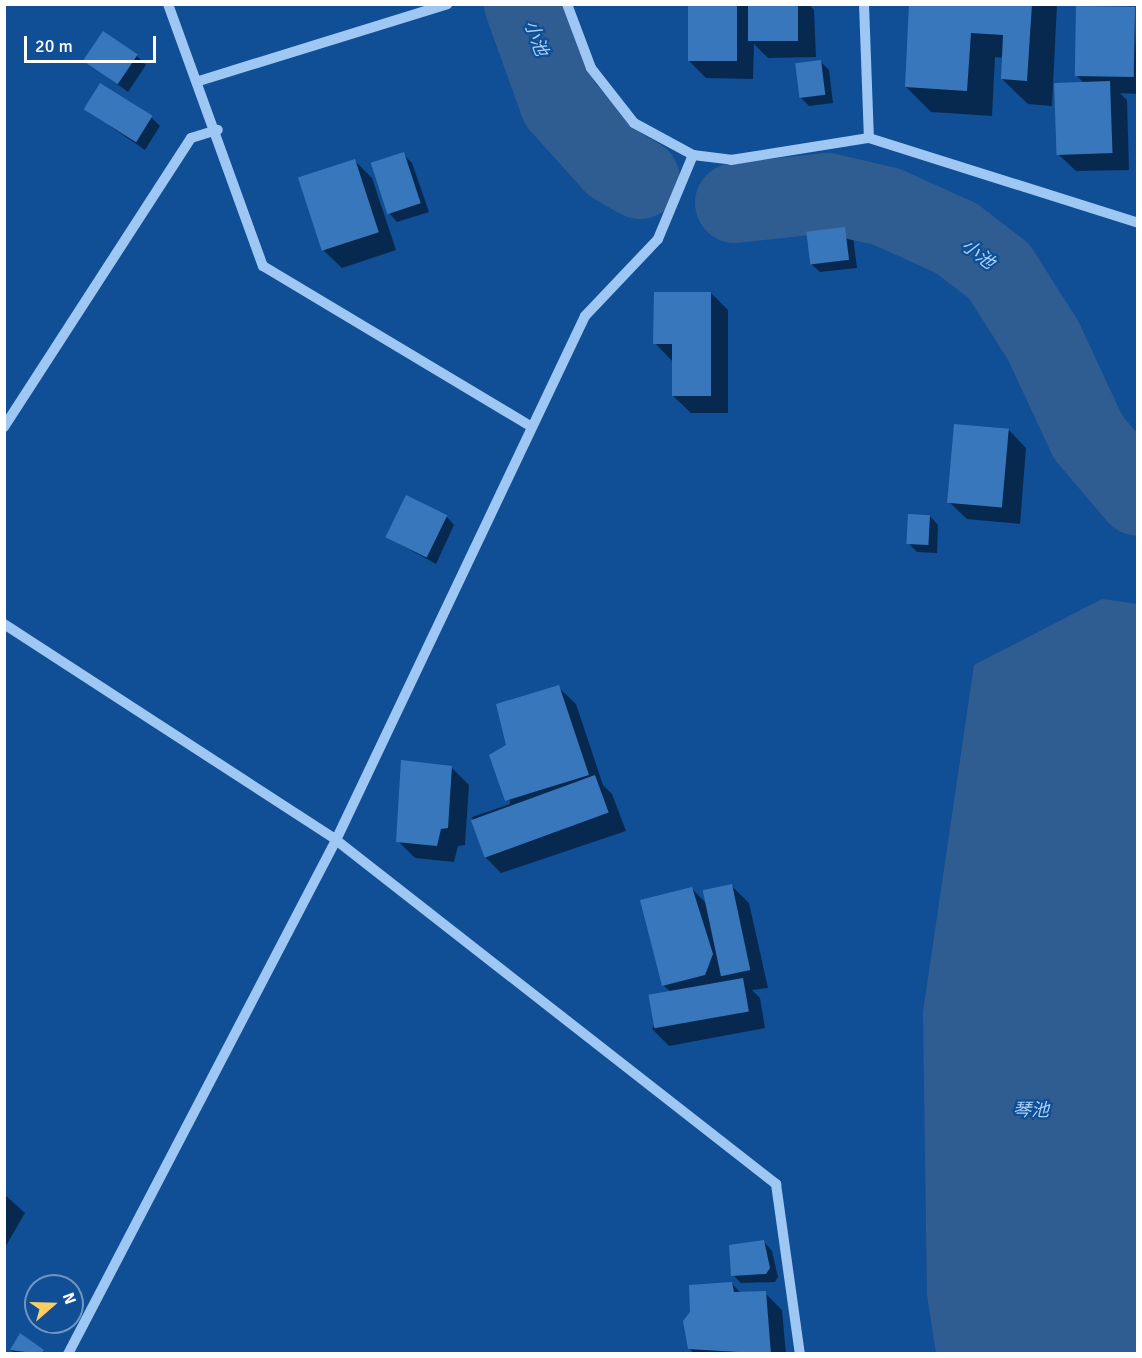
<!DOCTYPE html>
<meta charset="utf-8">
<style>
body{margin:0}
#map{position:relative;width:1142px;height:1358px;overflow:hidden;background:#104e95;font-family:Signika,"Noto Sans JP",sans-serif}
div>[style]{position:absolute}
.water>*{inset:0;background:#305d91}
.shadow>*{inset:0;background:#0007}
.river>*{height:80px;margin:-40px;padding:0 40px;transform-origin:40px;border-radius:40px;background:#305d91}
.building>*{inset:0;background:#3977bd;transform-origin:0 0}
.minor>*{height:10px;margin:-5px;padding:0 5px;transform-origin:5px;border-radius:5px;background:#9ec7f4}
span{translate:-50% -50%;white-space:nowrap;text-align:center;line-height:1.15;-webkit-text-stroke:4.5px #104e95;paint-order:stroke}
.water-label{font-size:18px;color:#aad1fa;font-style:italic}
.frame{position:absolute;inset:0;border:6px solid #fff;pointer-events:none}
.north{position:absolute;left:24px;top:1274px;width:60px;height:60px;box-sizing:border-box;background:#104e95;border:2px solid #7095bf;border-radius:50%;rotate:70deg;font-size:16px;font-weight:700;line-height:24px;text-align:center;color:#fff}
.north::after{content:'';display:block;margin:auto;width:21px;height:27px;background:#ffcd61;clip-path:polygon(50% 0,100% 100%,50% 72%,0 100%)}
.scale{position:absolute;left:24px;top:36px;width:132px;height:27px;box-sizing:border-box;border:3px solid #fff;border-top:0;padding-left:8px;font-size:18px;line-height:21px;white-space:nowrap;color:#fff;-webkit-text-stroke:4px #104e95;paint-order:stroke}
</style>
<div id="map">
<div class="water">
<i style="clip-path:polygon(1102px 599px,1138px 604px,1137px 1353px,936px 1353px,927px 1295px,923px 1012px,974px 665px)"></i>
</div>
<div class="shadow">
<i style="clip-path:polygon(690px 4px,809px 4px,814px 10px,816px 57px,768px 58px,754px 44px,753px 79px,706px 78px,688px 60px)"></i>
<i style="clip-path:polygon(911px 4px,1057px 4px,1052px 106px,1028px 104px,1002px 79px,1004px 58px,995px 57px,992px 116px,931px 112px,906px 87px)"></i>
<i style="clip-path:polygon(1134px 9px,1138px 94px,1120px 93px,1127px 100px,1129px 170px,1076px 171px,1058px 154px,1084px 83px,1076px 75px)"></i>
<i style="clip-path:polygon(137px 56px,146px 65px,128px 92px,84px 60px)"></i>
<i style="clip-path:polygon(820px 61px,829px 70px,833px 103px,809px 106px,800px 97px)"></i>
<i style="clip-path:polygon(85px 109px,152px 118px,160px 126px,145px 150px)"></i>
<i style="clip-path:polygon(403px 154px,412px 163px,429px 212px,397px 222px,389px 213px)"></i>
<i style="clip-path:polygon(354px 160px,372px 178px,396px 250px,342px 268px,324px 251px)"></i>
<i style="clip-path:polygon(845px 228px,853px 237px,857px 268px,820px 272px,811px 264px)"></i>
<i style="clip-path:polygon(711px 293px,728px 310px,728px 413px,691px 413px,673px 396px,672px 361px,655px 343px)"></i>
<i style="clip-path:polygon(1009px 430px,1026px 448px,1020px 524px,967px 519px,949px 502px)"></i>
<i style="clip-path:polygon(446px 516px,454px 525px,436px 564px,387px 537px)"></i>
<i style="clip-path:polygon(930px 516px,938px 525px,937px 553px,917px 552px,908px 543px)"></i>
<i style="clip-path:polygon(558px 687px,576px 704px,603px 785px,612px 794px,626px 831px,501px 873px,484px 856px,472px 817px,510px 804px,508px 746px)"></i>
<i style="clip-path:polygon(451px 767px,469px 785px,465px 845px,458px 846px,454px 862px,415px 858px,398px 841px)"></i>
<i style="clip-path:polygon(732px 886px,749px 903px,768px 988px,752px 990px,760px 998px,765px 1028px,669px 1046px,652px 1029px,672px 993px,663px 985px,692px 889px,708px 905px,705px 891px)"></i>
<i style="clip-path:polygon(4px 1194px,25px 1213px,4px 1249px)"></i>
<i style="clip-path:polygon(764px 1242px,772px 1251px,778px 1277px,775px 1282px,741px 1283px,733px 1275px)"></i>
<i style="clip-path:polygon(731px 1283px,741px 1293px,765px 1293px,782px 1310px,786px 1354px,694px 1354px,690px 1349px)"></i>
<i style="clip-path:polygon(11px 1350px,43px 1351px,45px 1354px,15px 1354px)"></i>
</div>
<div class="river">
<i style="left:524px;top:4px;width:106px;rotate:70.2deg"></i>
<i style="left:560px;top:104px;width:81px;rotate:48deg"></i>
<i style="left:614px;top:164px;width:30px;rotate:30deg"></i>
<i style="left:735px;top:203px;width:93px;rotate:-6.2deg"></i>
<i style="left:827px;top:193px;width:62px;rotate:13.1deg"></i>
<i style="left:887px;top:207px;width:76px;rotate:24.2deg"></i>
<i style="left:956px;top:238px;width:54px;rotate:37.5deg"></i>
<i style="left:999px;top:271px;width:82px;rotate:57.5deg"></i>
<i style="left:1043px;top:340px;width:107px;rotate:65.1deg"></i>
<i style="left:1088px;top:437px;width:77px;rotate:49.7deg"></i>
</div>
<div class="building">
<i style="left:688px;top:4px;width:49px;height:57px"></i>
<i style="left:748px;top:4px;width:50px;height:37px"></i>
<i style="clip-path:polygon(909px 4px,1032px 4px,1027px 81px,1001px 79px,1003px 35px,971px 33px,967px 91px,905px 87px)"></i>
<i style="left:1076px;top:6px;width:59px;height:70px;rotate:1deg"></i>
<i style="left:103px;top:31px;width:42px;height:36px;rotate:34deg"></i>
<i style="left:821px;top:60px;width:35px;height:26px;rotate:83deg"></i>
<i style="left:1110px;top:81px;width:72px;height:56px;rotate:88deg"></i>
<i style="left:100px;top:83px;width:62px;height:31px;rotate:32deg"></i>
<i style="left:404px;top:152px;width:54px;height:35px;rotate:72deg"></i>
<i style="left:355px;top:159px;width:77px;height:60px;rotate:72deg"></i>
<i style="left:845px;top:227px;width:33px;height:39px;rotate:83deg"></i>
<i style="clip-path:polygon(654px 292px,711px 292px,711px 396px,672px 396px,672px 344px,653px 344px)"></i>
<i style="left:954px;top:424px;width:55px;height:79px;rotate:5deg"></i>
<i style="left:406px;top:495px;width:46px;height:47px;rotate:26deg"></i>
<i style="left:908px;top:514px;width:22px;height:30px;rotate:3deg"></i>
<i style="clip-path:polygon(559px 685px,589px 775px,505px 801px,489px 755px,506px 745px,496px 704px)"></i>
<i style="clip-path:polygon(401px 760px,452px 766px,448px 828px,441px 829px,437px 846px,396px 842px)"></i>
<i style="left:595px;top:775px;width:40px;height:132px;rotate:70deg"></i>
<i style="left:732px;top:884px;width:88px;height:30px;rotate:78deg"></i>
<i style="clip-path:polygon(692px 887px,713px 954px,705px 975px,662px 986px,640px 900px)"></i>
<i style="left:743px;top:978px;width:34px;height:96px;rotate:80deg"></i>
<i style="clip-path:polygon(764px 1240px,770px 1268px,766px 1274px,731px 1276px,729px 1245px)"></i>
<i style="clip-path:polygon(732px 1282px,734px 1292px,766px 1291px,771px 1354px,688px 1349px,683px 1321px,690px 1312px,689px 1285px)"></i>
<i style="clip-path:polygon(20px 1333px,44px 1350px,41px 1354px,10px 1350px)"></i>
</div>
<div class="minor">
<i style="left:168px;top:4px;width:279px;rotate:70.1deg"></i>
<i style="left:263px;top:266px;width:311px;rotate:30.9deg"></i>
<i style="left:567px;top:4px;width:68px;rotate:69.4deg"></i>
<i style="left:591px;top:68px;width:70px;rotate:52deg"></i>
<i style="left:634px;top:123px;width:67px;rotate:28.5deg"></i>
<i style="left:693px;top:155px;width:38px;rotate:7deg"></i>
<i style="left:731px;top:160px;width:140px;rotate:-9.1deg"></i>
<i style="left:869px;top:138px;width:282px;rotate:17.5deg"></i>
<i style="left:864px;top:4px;width:134px;rotate:87.9deg"></i>
<i style="left:199px;top:81px;width:260px;rotate:-17.2deg"></i>
<i style="left:4px;top:427px;width:344px;rotate:-57.1deg"></i>
<i style="left:191px;top:138px;width:28px;rotate:-17deg"></i>
<i style="left:4px;top:624px;width:396px;rotate:33deg"></i>
<i style="left:336px;top:840px;width:559px;rotate:38.02deg"></i>
<i style="left:776px;top:1184px;width:172px;rotate:82deg"></i>
<i style="left:68px;top:1354px;width:580px;rotate:-62.46deg"></i>
<i style="left:336px;top:840px;width:580px;rotate:-64.58deg"></i>
<i style="left:585px;top:316px;width:106px;rotate:-46.5deg"></i>
<i style="left:658px;top:239px;width:91px;rotate:-67.4deg"></i>
</div>
<div class="water-label">
<span style="left:536px;top:38px;rotate:70deg">小池</span>
<span style="left:978px;top:254px;rotate:38deg">小池</span>
<span style="left:1031px;top:1110px">琴池</span>
</div>
<div class="frame"></div>
<div class="north">N</div>
<div class="scale">20 m</div>
</div>
